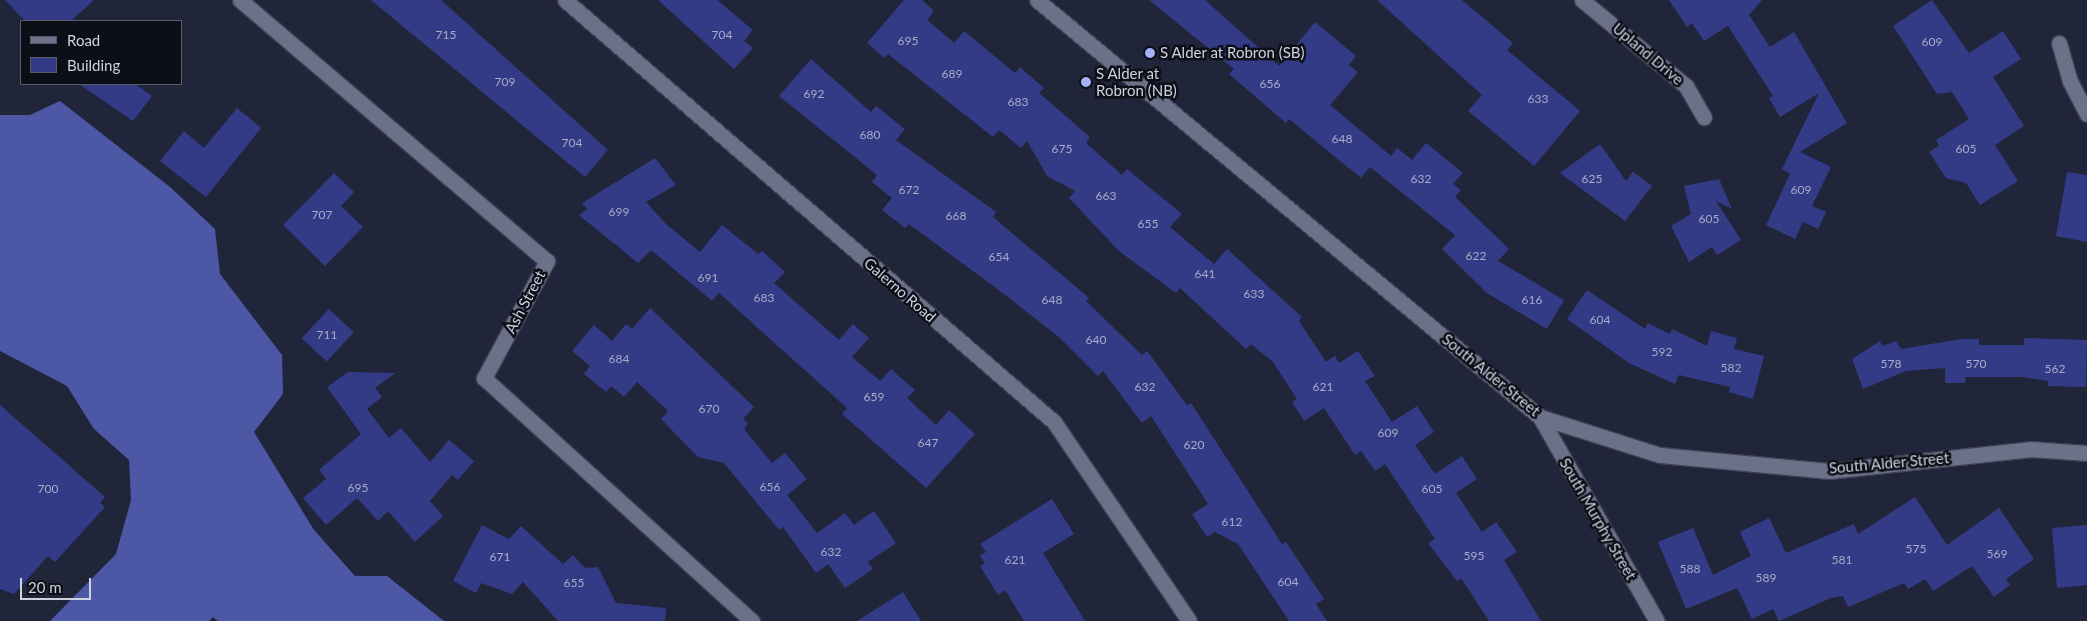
<!DOCTYPE html>
<style>
body{margin:0}
#map{position:relative;width:2087px;height:621px;overflow:hidden;background:#212539;font-family:Lato,sans-serif}
div>[style]{position:absolute}
.forest>*{inset:0;background:#4c57a6}
.building>*{inset:0;background:#333b86;transform-origin:0 0}
.roads{filter:drop-shadow(1px 0 #3e4151) drop-shadow(-1px 0 #3e4151) drop-shadow(0 1px #3e4151) drop-shadow(0 -1px #3e4151)}
.minor>*{height:15px;margin:-7.5px;padding:0 7.5px;transform-origin:7.5px;border-radius:7.5px;background:#6b7188}
.dots>*{width:14px;height:14px;translate:-50% -50%;box-sizing:border-box;border:2px solid #0d0f18;border-radius:50%}
span{translate:-50% -50%;white-space:nowrap;text-align:center;line-height:1.15;-webkit-text-stroke:5px #0d0f18;paint-order:stroke}
.number-label{font-size:12px;color:#a7acc8}
.number-label span{-webkit-text-stroke-width:0}
.poi-label{font-size:15px;color:#ced1de}
.left{translate:0 -50%;text-align:left}
.street-label{font-size:15px;color:#ced1de}
.legend{position:absolute;left:20px;top:20px;width:162px;height:65px;box-sizing:border-box;background:#0d0f18;border:1px solid #5a5d67;margin:0;padding:6px 9px;list-style:none;font-size:15px;color:#ced1de}
.legend li{display:flex;align-items:center;gap:10px;height:25px}
.legend b{width:25px;border:1px solid #5a5d67}
.scale{position:absolute;left:20px;top:578px;width:71px;height:22px;box-sizing:border-box;border:2px solid #ced1de;border-top:0;padding-left:6px;font-size:15px;line-height:18px;white-space:nowrap;color:#ced1de;-webkit-text-stroke:4px #0d0f18;paint-order:stroke}
</style>
<div id="map">
<div class="forest">
<i style="clip-path:polygon(60px 101px,170px 187px,215px 229px,220px 274px,282px 355px,283px 394px,254px 432px,314px 530px,355px 576px,387px 576px,444px 621px,218px 621px,213px 617px,209px 621px,50px 621px,116px 554px,131px 500px,129px 460px,94px 429px,67px 386px,0 351px,0 115px,30px 115px)"></i>
</div>
<div class="building">
<i style="clip-path:polygon(5px 0,94px 0,71px 21px,25px 21px)"></i>
<i style="clip-path:polygon(371px 0,441px 0,608px 150px,585px 177px)"></i>
<i style="clip-path:polygon(658px 0,717px 0,753px 30px,744px 41px,753px 48px,734px 69px)"></i>
<i style="clip-path:polygon(904px 0,922px 0,934px 11px,927px 20px,954px 43px,964px 31px,1015px 73px,1020px 67px,1044px 88px,1039px 93px,1090px 137px,1086px 143px,1122px 175px,1127px 169px,1182px 214px,1170px 227px,1214px 264px,1227px 249px,1302px 317px,1299px 321px,1326px 362px,1335px 356px,1339px 363px,1358px 351px,1375px 376px,1365px 381px,1392px 422px,1417px 406px,1434px 432px,1415px 445px,1435px 474px,1462px 456px,1477px 479px,1456px 493px,1482px 532px,1496px 522px,1517px 552px,1504px 560px,1541px 621px,1489px 621px,1461px 578px,1457px 581px,1428px 543px,1435px 539px,1385px 464px,1375px 471px,1361px 451px,1355px 455px,1324px 408px,1304px 421px,1292px 402px,1297px 399px,1273px 362px,1251px 344px,1246px 349px,1180px 288px,1176px 293px,1119px 251px,1069px 198px,1075px 191px,1047px 176px,1027px 141px,1021px 148px,999px 130px,993px 137px,888px 54px,884px 58px,867px 43px)"></i>
<i style="clip-path:polygon(1149px 0,1205px 0,1279px 66px,1315px 22px,1356px 56px,1349px 65px,1358px 72px,1330px 105px,1391px 156px,1397px 148px,1412px 160px,1426px 143px,1463px 173px,1453px 184px,1461px 190px,1455px 197px,1509px 249px,1498px 261px,1564px 300px,1547px 329px,1487px 293px,1442px 249px,1455px 235px,1370px 167px,1361px 178px,1289px 119px,1286px 123px,1229px 74px,1234px 69px)"></i>
<i style="clip-path:polygon(1377px 0,1462px 0,1513px 43px,1507px 50px,1580px 111px,1534px 166px,1468px 111px,1482px 95px)"></i>
<i style="clip-path:polygon(1669px 0,1762px 0,1749px 15px,1770px 47px,1794px 32px,1847px 123px,1800px 152px,1831px 167px,1812px 206px,1826px 212px,1818px 229px,1803px 222px,1795px 239px,1766px 225px,1790px 174px,1782px 169px,1819px 93px,1780px 117px,1769px 98px,1773px 96px,1728px 26px,1704px 41px,1692px 23px,1687px 27px)"></i>
<i style="clip-path:polygon(1932px 0,1969px 53px,2003px 31px,2021px 59px,1993px 77px,2024px 126px,1995px 145px,2018px 181px,1980px 205px,1966px 183px,1946px 178px,1929px 152px,1939px 146px,1936px 140px,1969px 119px,1952px 92px,1937px 94px,1893px 26px)"></i>
<i style="clip-path:polygon(811px 59px,871px 112px,876px 106px,905px 129px,896px 140px,996px 212px,993px 217px,1089px 298px,1086px 301px,1142px 355px,1147px 351px,1187px 405px,1191px 403px,1282px 544px,1286px 542px,1324px 599px,1316px 604px,1327px 621px,1289px 621px,1238px 544px,1215px 532px,1207px 537px,1192px 514px,1208px 504px,1151px 416px,1142px 423px,1103px 371px,1098px 376px,1059px 337px,1000px 291px,909px 224px,905px 228px,882px 210px,892px 198px,872px 182px,877px 175px,779px 96px)"></i>
<i style="clip-path:polygon(79px 84px,135px 84px,152px 96px,133px 121px)"></i>
<i style="clip-path:polygon(237px 108px,261px 128px,206px 197px,160px 161px,184px 131px,204px 148px)"></i>
<i style="clip-path:polygon(1600px 144px,1626px 181px,1633px 172px,1652px 186px,1625px 221px,1560px 173px)"></i>
<i style="clip-path:polygon(655px 158px,676px 185px,646px 202px,667px 225px,700px 252px,722px 225px,758px 254px,762px 251px,785px 272px,774px 283px,839px 340px,853px 324px,869px 338px,852px 357px,880px 381px,891px 369px,915px 390px,907px 398px,936px 425px,949px 410px,975px 434px,926px 488px,842px 414px,847px 408px,719px 293px,712px 301px,651px 250px,638px 263px,579px 215px,587px 209px,582px 203px)"></i>
<i style="clip-path:polygon(2067px 172px,2087px 175px,2087px 242px,2056px 236px)"></i>
<i style="clip-path:polygon(334px 173px,354px 192px,341px 206px,363px 227px,325px 266px,283px 225px)"></i>
<i style="clip-path:polygon(1719px 179px,1732px 209px,1716px 201px,1741px 240px,1717px 255px,1712px 247px,1689px 262px,1671px 226px,1691px 214px,1684px 186px)"></i>
<i style="clip-path:polygon(1587px 290px,1645px 329px,1648px 323px,1670px 334px,1672px 329px,1707px 346px,1711px 331px,1737px 338px,1734px 349px,1764px 356px,1753px 399px,1729px 392px,1730px 387px,1679px 375px,1675px 384px,1629px 363px,1567px 319px)"></i>
<i style="clip-path:polygon(650px 308px,754px 407px,743px 419px,748px 424px,744px 429px,772px 463px,785px 453px,807px 479px,787px 495px,817px 533px,845px 513px,854px 525px,874px 511px,896px 543px,868px 562px,873px 569px,845px 588px,828px 564px,816px 573px,783px 527px,779px 530px,724px 463px,698px 457px,689px 448px,661px 419px,668px 411px,637px 382px,624px 397px,611px 386px,606px 392px,584px 374px,590px 366px,572px 351px,594px 325px,612px 341px,626px 324px,632px 329px)"></i>
<i style="left:329px;top:309px;width:34px;height:40px;rotate:43deg"></i>
<i style="clip-path:polygon(2024px 338px,2087px 340px,2086px 387px,2048px 386px,2048px 381px,2023px 377px,1966px 377px,1965px 383px,1945px 383px,1945px 368px,1906px 371px,1863px 389px,1852px 359px,1880px 341px,1882px 346px,1896px 341px,1901px 349px,1961px 339px,1979px 339px,1979px 345px,2024px 345px)"></i>
<i style="clip-path:polygon(348px 372px,395px 373px,375px 388px,382px 397px,367px 409px,389px 438px,401px 428px,430px 462px,449px 440px,474px 461px,458px 480px,452px 475px,430px 501px,443px 516px,415px 542px,388px 511px,378px 521px,357px 498px,326px 525px,303px 498px,326px 479px,319px 470px,361px 434px,327px 387px)"></i>
<i style="clip-path:polygon(0 405px,105px 497px,100px 503px,105px 507px,55px 562px,48px 556px,14px 594px,0 589px)"></i>
<i style="clip-path:polygon(1915px 497px,1947px 545px,1999px 508px,2034px 559px,2006px 579px,2010px 585px,1994px 597px,1972px 566px,1933px 591px,1925px 579px,1908px 589px,1904px 583px,1848px 607px,1843px 596px,1831px 598px,1779px 621px,1773px 609px,1752px 619px,1737px 588px,1686px 609px,1658px 542px,1693px 528px,1713px 575px,1751px 556px,1740px 532px,1769px 518px,1786px 553px,1854px 524px,1858px 534px)"></i>
<i style="clip-path:polygon(1052px 499px,1074px 534px,1043px 553px,1085px 621px,1024px 621px,1005px 590px,998px 595px,980px 566px,985px 563px,980px 556px,986px 552px,980px 544px)"></i>
<i style="clip-path:polygon(482px 525px,509px 539px,521px 526px,563px 564px,573px 555px,585px 568px,598px 567px,616px 603px,666px 608px,665px 621px,558px 621px,523px 582px,512px 594px,481px 583px,476px 593px,453px 581px)"></i>
<i style="clip-path:polygon(2087px 525px,2087px 585px,2057px 588px,2052px 528px)"></i>
<i style="clip-path:polygon(903px 592px,921px 621px,857px 621px)"></i>
</div>
<div class="roads">
<div class="minor">
<i style="left:240px;top:0;width:403px;rotate:40.4deg"></i>
<i style="left:547px;top:261px;width:133px;rotate:118.3deg"></i>
<i style="left:484px;top:378px;width:362px;rotate:42.2deg"></i>
<i style="left:565px;top:0;width:646px;rotate:40.79deg"></i>
<i style="left:1054px;top:422px;width:240px;rotate:55.8deg"></i>
<i style="left:1037px;top:0;width:653px;rotate:39.66deg"></i>
<i style="left:1540px;top:417px;width:126px;rotate:17.6deg"></i>
<i style="left:1660px;top:455px;width:170px;rotate:5.4deg"></i>
<i style="left:1829px;top:471px;width:202px;rotate:-6.2deg"></i>
<i style="left:2030px;top:449px;width:57px;rotate:4deg"></i>
<i style="left:1582px;top:0;width:135px;rotate:39.6deg"></i>
<i style="left:1686px;top:86px;width:36px;rotate:60deg"></i>
<i style="left:2059px;top:43px;width:40px;rotate:74deg"></i>
<i style="left:2070px;top:81px;width:37px;rotate:63deg"></i>
<i style="left:1540px;top:417px;width:235px;rotate:60.2deg"></i>
</div>
</div>
<div class="dots">
<i style="left:1150px;top:53px;background:#a2b2fd"></i>
<i style="left:1086px;top:82px;background:#a2b2fd"></i>
</div>
<div class="number-label">
<span style="left:446px;top:35px">715</span>
<span style="left:722px;top:35px">704</span>
<span style="left:908px;top:41px">695</span>
<span style="left:1932px;top:42px">609</span>
<span style="left:952px;top:74px">689</span>
<span style="left:505px;top:82px">709</span>
<span style="left:1270px;top:84px">656</span>
<span style="left:814px;top:94px">692</span>
<span style="left:1538px;top:99px">633</span>
<span style="left:1018px;top:102px">683</span>
<span style="left:870px;top:135px">680</span>
<span style="left:1342px;top:139px">648</span>
<span style="left:572px;top:143px">704</span>
<span style="left:1062px;top:149px">675</span>
<span style="left:1966px;top:149px">605</span>
<span style="left:1421px;top:179px">632</span>
<span style="left:1592px;top:179px">625</span>
<span style="left:909px;top:190px">672</span>
<span style="left:1801px;top:190px">609</span>
<span style="left:1106px;top:196px">663</span>
<span style="left:619px;top:212px">699</span>
<span style="left:322px;top:215px">707</span>
<span style="left:956px;top:216px">668</span>
<span style="left:1709px;top:219px">605</span>
<span style="left:1148px;top:224px">655</span>
<span style="left:1476px;top:256px">622</span>
<span style="left:999px;top:257px">654</span>
<span style="left:1205px;top:274px">641</span>
<span style="left:708px;top:278px">691</span>
<span style="left:1254px;top:294px">633</span>
<span style="left:764px;top:298px">683</span>
<span style="left:1052px;top:300px">648</span>
<span style="left:1532px;top:300px">616</span>
<span style="left:1600px;top:320px">604</span>
<span style="left:327px;top:335px">711</span>
<span style="left:1096px;top:340px">640</span>
<span style="left:1662px;top:352px">592</span>
<span style="left:619px;top:359px">684</span>
<span style="left:1891px;top:364px">578</span>
<span style="left:1976px;top:364px">570</span>
<span style="left:1731px;top:368px">582</span>
<span style="left:2055px;top:369px">562</span>
<span style="left:1145px;top:387px">632</span>
<span style="left:1323px;top:387px">621</span>
<span style="left:874px;top:397px">659</span>
<span style="left:709px;top:409px">670</span>
<span style="left:1388px;top:433px">609</span>
<span style="left:928px;top:443px">647</span>
<span style="left:1194px;top:445px">620</span>
<span style="left:770px;top:487px">656</span>
<span style="left:358px;top:488px">695</span>
<span style="left:48px;top:489px">700</span>
<span style="left:1432px;top:489px">605</span>
<span style="left:1232px;top:522px">612</span>
<span style="left:1916px;top:549px">575</span>
<span style="left:831px;top:552px">632</span>
<span style="left:1997px;top:554px">569</span>
<span style="left:1474px;top:556px">595</span>
<span style="left:500px;top:557px">671</span>
<span style="left:1015px;top:560px">621</span>
<span style="left:1842px;top:560px">581</span>
<span style="left:1690px;top:569px">588</span>
<span style="left:1766px;top:578px">589</span>
<span style="left:1288px;top:582px">604</span>
<span style="left:574px;top:583px">655</span>
</div>
<div class="poi-label">
<span class="left" style="left:1160px;top:53px">S Alder at Robron (SB)</span>
<span class="left" style="left:1096px;top:82px">S Alder at<br>Robron (NB)</span>
</div>
<div class="street-label">
<span style="left:1648px;top:54px;rotate:40deg">Upland Drive</span>
<span style="left:900px;top:290px;rotate:41deg">Galerno Road</span>
<span style="left:525px;top:302px;rotate:-62deg">Ash Street</span>
<span style="left:1491px;top:375px;rotate:39deg">South Alder Street</span>
<span style="left:1889px;top:463px;rotate:-5deg">South Alder Street</span>
<span style="left:1598px;top:519px;rotate:60deg">South Murphy Street</span>
</div>
<ul class="legend">
<li><b style="height:6px;background:#6b7188"></b>Road</li>
<li><b style="height:14px;background:#333b86"></b>Building</li>
</ul>
<div class="scale">20 m</div>
</div>
